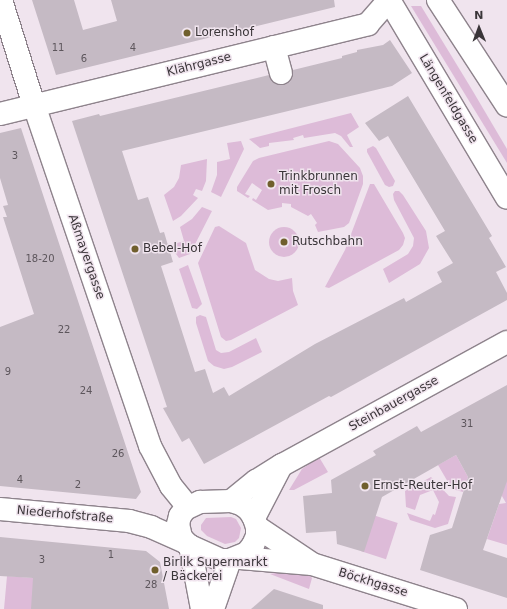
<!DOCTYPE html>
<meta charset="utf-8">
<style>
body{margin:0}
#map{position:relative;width:507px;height:609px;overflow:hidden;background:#f0e4ee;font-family:"DejaVu Sans",sans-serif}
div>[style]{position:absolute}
.green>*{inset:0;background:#ddbbd8;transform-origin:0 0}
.round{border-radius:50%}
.building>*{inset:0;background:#c5bac4}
.roads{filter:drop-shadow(1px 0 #8e838c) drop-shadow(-1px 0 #8e838c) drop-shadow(0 1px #8e838c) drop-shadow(0 -1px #8e838c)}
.minor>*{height:22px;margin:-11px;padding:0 11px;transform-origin:11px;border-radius:11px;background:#fff}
.dots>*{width:11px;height:11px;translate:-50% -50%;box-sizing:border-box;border:2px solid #f0e4ee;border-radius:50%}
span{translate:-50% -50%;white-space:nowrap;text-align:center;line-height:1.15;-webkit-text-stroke:3px #f0e4ee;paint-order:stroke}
.number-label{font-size:10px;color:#5d565c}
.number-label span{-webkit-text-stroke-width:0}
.poi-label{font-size:12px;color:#3a3539}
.left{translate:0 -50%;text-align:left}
.street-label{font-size:12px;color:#3a3539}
.north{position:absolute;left:459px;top:8px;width:40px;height:40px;-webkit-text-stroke:3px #f0e4ee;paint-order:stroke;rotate:359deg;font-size:11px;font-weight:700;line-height:16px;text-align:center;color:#3a3539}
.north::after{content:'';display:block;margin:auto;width:14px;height:18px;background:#3a3539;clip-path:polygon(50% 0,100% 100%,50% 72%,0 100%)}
</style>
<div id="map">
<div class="green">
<i style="clip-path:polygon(411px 6px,421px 6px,471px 88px,507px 149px,507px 163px)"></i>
<i style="clip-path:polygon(351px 113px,359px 127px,347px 135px,353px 147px,350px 147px,341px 136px,335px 133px,304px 138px,303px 135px,293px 138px,294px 140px,269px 143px,269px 146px,260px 148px,249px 139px)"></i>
<i style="clip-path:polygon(241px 141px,244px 149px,221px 197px,211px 192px,217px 175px,217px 162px,230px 159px,227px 143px)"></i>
<i style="clip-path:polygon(329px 141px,338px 144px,360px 168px,363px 176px,363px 184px,349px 223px,344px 227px,318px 232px,315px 225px,317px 223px,311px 214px,308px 216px,291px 207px,291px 204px,282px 203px,282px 207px,268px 210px,252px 200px,253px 198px,256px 200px,262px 190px,252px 183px,245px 194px,250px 196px,248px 198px,237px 191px,237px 187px,253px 161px,259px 158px)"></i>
<i style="clip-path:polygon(373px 146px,376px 148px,395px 181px,393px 186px,389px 187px,385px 185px,367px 152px,367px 149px)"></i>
<i style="clip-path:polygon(207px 159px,206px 181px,202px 191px,196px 189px,193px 195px,198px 198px,181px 216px,173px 221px,164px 195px,174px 187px,179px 178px,181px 165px)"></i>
<i style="clip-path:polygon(370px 184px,374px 184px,403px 233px,405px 238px,403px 245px,399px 250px,329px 288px,325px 287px,345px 250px)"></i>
<i style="clip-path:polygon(395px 191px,399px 191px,403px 195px,426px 231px,429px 248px,420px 264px,389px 283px,383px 269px,408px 254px,413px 246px,414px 238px,394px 200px,393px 194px)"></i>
<i style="clip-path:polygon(202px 207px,212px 211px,190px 254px,179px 258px,173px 250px,174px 244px,184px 241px,180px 227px,192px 219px)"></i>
<i style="clip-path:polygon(219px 226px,246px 243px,255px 270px,269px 279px,278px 281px,292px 278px,293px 291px,298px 305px,231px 340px,226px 341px,221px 337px,198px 263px,215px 227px)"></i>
<i class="round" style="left:269px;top:227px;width:30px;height:30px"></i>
<i style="clip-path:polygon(188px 265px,202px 304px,197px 309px,192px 308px,179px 269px)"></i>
<i style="clip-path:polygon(200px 315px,206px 317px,216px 350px,221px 353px,229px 352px,256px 338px,262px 352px,232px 367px,224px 369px,214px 366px,208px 361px,196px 323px,196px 317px)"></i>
<i style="clip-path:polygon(456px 455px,468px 477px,463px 492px,452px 489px,438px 465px)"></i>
<i style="clip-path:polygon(319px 457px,328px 472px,294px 490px,289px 490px,302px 469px)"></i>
<i style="clip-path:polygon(431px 477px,449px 496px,456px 497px,448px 524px,435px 528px,410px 520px,407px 513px,430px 521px,433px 514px,435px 515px,439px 502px,433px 490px,420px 495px,415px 510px,406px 507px,405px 491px)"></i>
<i style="clip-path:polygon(507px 477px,507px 545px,487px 539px,499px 504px,506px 503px,495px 484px)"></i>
<i style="left:373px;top:515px;width:26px;height:38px;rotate:18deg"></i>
<i style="clip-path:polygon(231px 517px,236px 519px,241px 528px,239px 538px,235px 542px,225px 544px,207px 536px,201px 530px,201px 525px,206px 518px)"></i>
<i style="clip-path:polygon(280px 572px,304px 573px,310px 576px,312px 578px,309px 589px,270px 574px)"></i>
<i style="clip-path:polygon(7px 576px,33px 578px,33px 583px,40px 609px,4px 609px)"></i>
</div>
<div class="building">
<i style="clip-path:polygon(32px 0,74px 0,83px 30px,117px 21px,111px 0,334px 0,335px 7px,56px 75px)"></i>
<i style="clip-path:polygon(390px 40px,412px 73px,392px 86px,122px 151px,138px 200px,148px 197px,160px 233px,164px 232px,173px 262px,161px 266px,195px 372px,205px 369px,213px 393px,224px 387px,229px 396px,315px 344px,404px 298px,406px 302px,442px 282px,437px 272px,453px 263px,436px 236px,445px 231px,388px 136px,379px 141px,365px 123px,408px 96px,492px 236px,489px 238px,506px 267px,496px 272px,507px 293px,507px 300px,331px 397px,329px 396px,204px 464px,189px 438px,182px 442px,163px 408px,167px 407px,72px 121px,99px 114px,100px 116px,269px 75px,272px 82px,278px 85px,284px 85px,290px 82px,293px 76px,293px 70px,342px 58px,342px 56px,357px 52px,357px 50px,383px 45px)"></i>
<i style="clip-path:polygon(21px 128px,141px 492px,136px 499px,0 486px,0 327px,34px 314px,3px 217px,7px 217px,3px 206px,8px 205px,0 178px,0 133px)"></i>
<i style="clip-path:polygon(507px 385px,507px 481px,483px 550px,507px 558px,507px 598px,420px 570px,430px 535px,452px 528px,468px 477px,456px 455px,382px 497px,364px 552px,337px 544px,336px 531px,306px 533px,303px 496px,332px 493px,331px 480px,376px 455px,373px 451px,417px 426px,421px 432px)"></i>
<i style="clip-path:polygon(0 537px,146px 551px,160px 562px,169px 609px,31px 609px,33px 578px,0 576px)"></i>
<i style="clip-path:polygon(274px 589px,323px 605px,323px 609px,251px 609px)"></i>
</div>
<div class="roads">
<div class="minor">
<i style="left:1px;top:0;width:110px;rotate:72.6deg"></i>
<i style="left:34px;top:105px;width:360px;rotate:71.2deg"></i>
<i style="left:150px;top:446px;width:45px;rotate:62.3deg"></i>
<i style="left:171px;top:486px;width:27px;rotate:51deg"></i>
<i style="left:389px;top:0;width:230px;rotate:59.2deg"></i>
<i style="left:438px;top:0;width:126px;rotate:56.9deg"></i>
<i style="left:274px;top:47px;width:27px;rotate:75deg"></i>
<i style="left:0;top:114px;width:379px;rotate:-13.7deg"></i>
<i style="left:368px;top:24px;width:32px;rotate:-49deg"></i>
<i style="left:231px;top:501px;width:32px;rotate:-39deg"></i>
<i style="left:256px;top:481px;width:31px;rotate:-32deg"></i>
<i style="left:282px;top:465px;width:256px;rotate:-28.7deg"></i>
<i style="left:231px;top:501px;width:10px;rotate:17deg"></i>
<i style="left:241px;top:504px;width:10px;rotate:37deg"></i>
<i style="left:249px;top:510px;width:9px;rotate:58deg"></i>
<i style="left:254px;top:518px;width:9px;rotate:72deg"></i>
<i style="left:257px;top:527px;width:9px;rotate:90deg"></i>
<i style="left:257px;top:536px;width:10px;rotate:114deg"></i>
<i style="left:253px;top:545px;width:10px;rotate:127deg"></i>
<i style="left:247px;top:553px;width:18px;rotate:158deg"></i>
<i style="left:230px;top:560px;width:9px;rotate:180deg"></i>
<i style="left:221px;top:560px;width:34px;rotate:-156deg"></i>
<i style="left:190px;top:546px;width:6px;rotate:-141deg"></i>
<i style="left:185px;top:542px;width:6px;rotate:-129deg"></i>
<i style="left:181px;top:537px;width:13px;rotate:-103deg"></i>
<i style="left:178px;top:524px;width:8px;rotate:-76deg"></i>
<i style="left:180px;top:516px;width:9px;rotate:-54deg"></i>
<i style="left:185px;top:509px;width:17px;rotate:-25deg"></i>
<i style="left:200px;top:502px;width:31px;rotate:-2deg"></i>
<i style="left:0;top:509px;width:130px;rotate:5.3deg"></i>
<i style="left:129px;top:521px;width:23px;rotate:15deg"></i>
<i style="left:151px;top:527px;width:37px;rotate:24deg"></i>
<i style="left:254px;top:518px;width:59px;rotate:-62.6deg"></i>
<i style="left:257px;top:527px;width:65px;rotate:33.7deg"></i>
<i style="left:190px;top:546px;width:64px;rotate:79.2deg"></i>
<i style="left:240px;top:558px;width:72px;rotate:4.8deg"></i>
<i style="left:312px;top:564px;width:151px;rotate:17.4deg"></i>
<i style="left:213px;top:609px;width:52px;rotate:-70.9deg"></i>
</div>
</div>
<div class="dots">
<i style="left:187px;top:33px;background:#705f2d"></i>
<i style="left:271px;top:184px;background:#705f2d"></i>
<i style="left:284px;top:242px;background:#705f2d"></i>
<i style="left:135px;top:249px;background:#705f2d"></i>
<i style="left:365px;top:486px;background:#705f2d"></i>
<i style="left:155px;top:570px;background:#705f2d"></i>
</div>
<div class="number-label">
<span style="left:58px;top:48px">11</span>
<span style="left:133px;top:48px">4</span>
<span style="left:84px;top:59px">6</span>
<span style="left:15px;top:156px">3</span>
<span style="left:40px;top:259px">18-20</span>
<span style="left:64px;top:330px">22</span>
<span style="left:8px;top:372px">9</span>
<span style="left:86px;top:391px">24</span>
<span style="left:467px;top:424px">31</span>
<span style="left:118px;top:454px">26</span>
<span style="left:20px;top:480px">4</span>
<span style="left:78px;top:485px">2</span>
<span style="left:111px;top:555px">1</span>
<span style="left:42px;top:560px">3</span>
<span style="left:151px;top:585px">28</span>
</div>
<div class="poi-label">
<span class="left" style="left:195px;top:33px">Lorenshof</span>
<span class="left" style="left:279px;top:184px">Trinkbrunnen<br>mit Frosch</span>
<span class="left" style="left:292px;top:242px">Rutschbahn</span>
<span class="left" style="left:143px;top:249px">Bebel-Hof</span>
<span class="left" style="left:373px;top:486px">Ernst-Reuter-Hof</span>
<span class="left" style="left:163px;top:570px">Birlik Supermarkt<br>/ Bäckerei</span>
</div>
<div class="street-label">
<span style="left:199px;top:65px;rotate:-14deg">Klährgasse</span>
<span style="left:448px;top:99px;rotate:59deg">Längenfeldgasse</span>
<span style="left:86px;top:257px;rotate:71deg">Aßmayergasse</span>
<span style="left:394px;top:404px;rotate:-29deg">Steinbauergasse</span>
<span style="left:65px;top:515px;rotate:5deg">Niederhofstraße</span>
<span style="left:373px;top:583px;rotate:17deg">Böckhgasse</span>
</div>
<div class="north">N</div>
</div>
